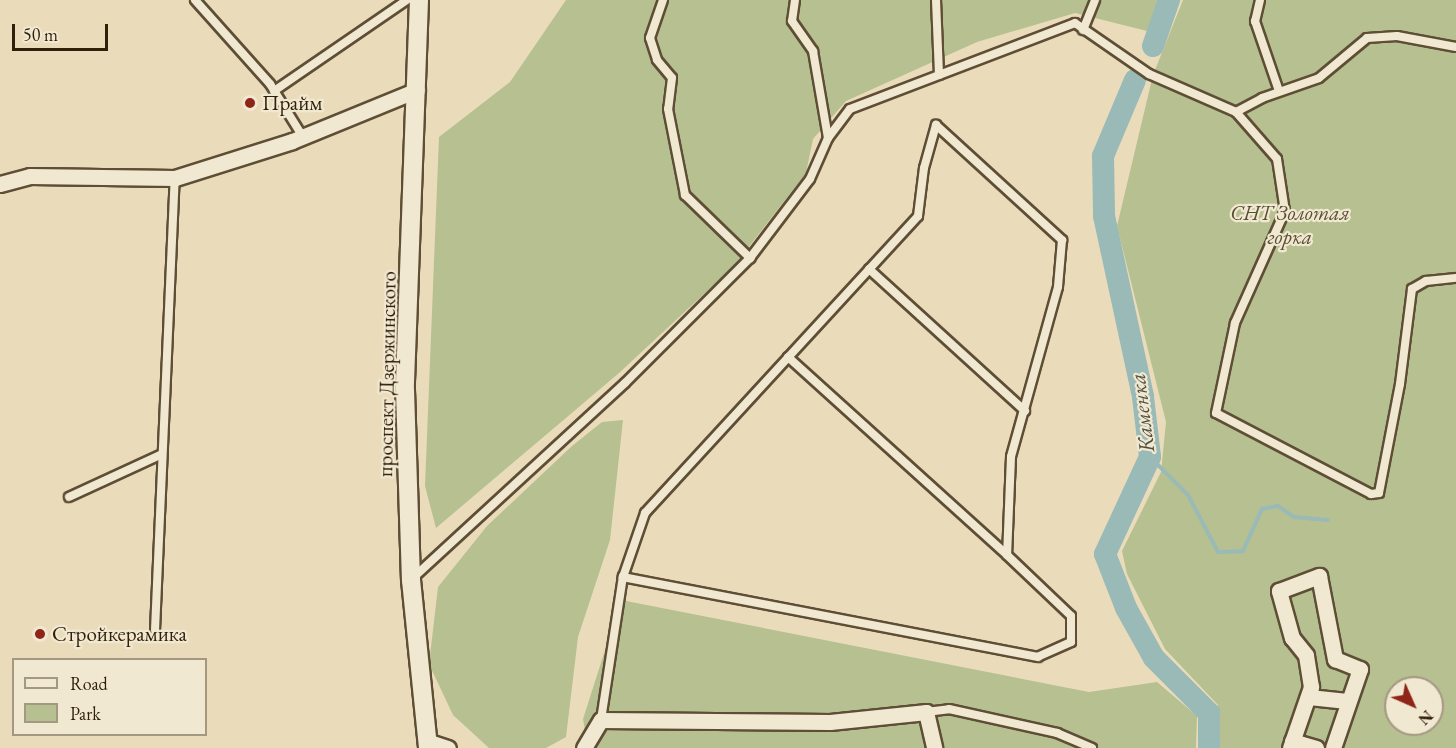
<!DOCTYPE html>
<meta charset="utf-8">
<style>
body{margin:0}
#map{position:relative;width:1456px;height:748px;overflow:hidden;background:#eadcba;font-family:"EB Garamond",serif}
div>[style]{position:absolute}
.green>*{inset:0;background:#b6c090}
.stream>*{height:4px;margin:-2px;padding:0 2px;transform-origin:2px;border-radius:2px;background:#99bab6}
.river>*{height:22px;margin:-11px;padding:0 11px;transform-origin:11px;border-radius:11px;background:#99bab6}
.roads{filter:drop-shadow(2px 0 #5e4e35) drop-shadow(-2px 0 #5e4e35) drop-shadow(0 2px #5e4e35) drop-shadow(0 -2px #5e4e35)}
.service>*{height:8px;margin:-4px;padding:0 4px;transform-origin:4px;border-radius:4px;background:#f1e8d2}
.minor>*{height:15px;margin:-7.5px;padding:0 7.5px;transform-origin:7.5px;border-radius:7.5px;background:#f1e8d2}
.tertiary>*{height:18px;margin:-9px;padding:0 9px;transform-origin:9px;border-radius:9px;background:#f1e8d2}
.dots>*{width:16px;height:16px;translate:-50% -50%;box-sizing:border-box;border:3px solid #f1e8d2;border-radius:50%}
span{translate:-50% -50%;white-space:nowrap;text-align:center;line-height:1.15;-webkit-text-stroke:4.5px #f1e8d2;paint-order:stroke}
.poi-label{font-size:21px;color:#301f09}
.left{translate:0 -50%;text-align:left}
.park-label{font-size:21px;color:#584f32;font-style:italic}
.street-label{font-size:21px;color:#301f09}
.water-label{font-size:22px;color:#504e3d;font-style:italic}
.legend{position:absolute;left:12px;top:658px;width:195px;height:78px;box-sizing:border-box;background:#f1e8d2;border:2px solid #a49882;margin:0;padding:8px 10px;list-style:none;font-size:18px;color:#301f09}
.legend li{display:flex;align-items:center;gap:12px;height:30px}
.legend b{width:30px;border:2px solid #a49882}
.north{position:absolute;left:1384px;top:676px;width:60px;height:60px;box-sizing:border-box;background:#f1e8d2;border:2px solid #a49882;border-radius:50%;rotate:135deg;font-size:16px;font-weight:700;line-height:24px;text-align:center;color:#301f09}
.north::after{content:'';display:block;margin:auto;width:21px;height:27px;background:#8f2418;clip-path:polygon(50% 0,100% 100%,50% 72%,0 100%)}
.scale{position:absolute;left:12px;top:24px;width:96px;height:27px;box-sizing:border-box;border:3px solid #301f09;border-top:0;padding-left:8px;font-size:18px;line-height:21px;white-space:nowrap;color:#301f09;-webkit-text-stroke:4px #f1e8d2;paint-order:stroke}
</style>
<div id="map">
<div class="green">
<i style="clip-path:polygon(566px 0,1159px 0,1147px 31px,1075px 13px,977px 42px,846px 101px,813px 139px,806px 173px,734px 266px,619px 373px,436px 528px,425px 486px,439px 137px,510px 82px)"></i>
<i style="clip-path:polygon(evenodd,1183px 0,1456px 0,1456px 748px,1218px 748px,1218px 705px,1165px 649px,1127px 574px,1122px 551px,1161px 472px,1166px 422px,1117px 226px,1153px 75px,1183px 0,1396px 688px,1432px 688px,1432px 724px,1396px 724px,1396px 688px)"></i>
<i style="clip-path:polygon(623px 420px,610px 540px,578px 637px,566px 737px,546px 748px,489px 748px,453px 715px,429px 664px,438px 587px,487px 526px,572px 446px,602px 422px)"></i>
<i style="clip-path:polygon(621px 600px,1089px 692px,1157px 682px,1197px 716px,1196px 748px,588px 748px,583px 719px)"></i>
</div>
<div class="stream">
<i style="left:1150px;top:457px;width:54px;rotate:45deg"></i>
<i style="left:1188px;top:495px;width:64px;rotate:62.2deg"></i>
<i style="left:1218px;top:552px;width:25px;rotate:-2deg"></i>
<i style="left:1243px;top:551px;width:46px;rotate:-65.7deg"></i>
<i style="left:1262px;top:509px;width:16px;rotate:-11deg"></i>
<i style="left:1278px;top:506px;width:19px;rotate:35deg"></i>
<i style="left:1294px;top:517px;width:34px;rotate:5deg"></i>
</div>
<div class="river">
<i style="left:1153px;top:46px;width:49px;rotate:-70.8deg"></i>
<i style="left:1135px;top:80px;width:82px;rotate:112.8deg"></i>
<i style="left:1103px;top:156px;width:60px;rotate:89deg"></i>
<i style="left:1104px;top:216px;width:185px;rotate:77.8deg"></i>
<i style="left:1143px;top:397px;width:60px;rotate:83.3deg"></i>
<i style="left:1150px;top:457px;width:107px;rotate:114.9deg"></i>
<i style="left:1105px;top:554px;width:58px;rotate:68.7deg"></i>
<i style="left:1126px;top:608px;width:57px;rotate:60.8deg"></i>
<i style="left:1154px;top:658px;width:78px;rotate:45deg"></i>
<i style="left:1209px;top:713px;width:35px;rotate:90deg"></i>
</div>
<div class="roads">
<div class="service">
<i style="left:195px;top:0;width:113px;rotate:48.2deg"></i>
<i style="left:270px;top:84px;width:62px;rotate:58.1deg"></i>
<i style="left:663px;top:0;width:40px;rotate:108.9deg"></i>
<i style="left:650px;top:38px;width:23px;rotate:72deg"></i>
<i style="left:657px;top:60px;width:23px;rotate:50deg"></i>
<i style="left:672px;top:78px;width:31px;rotate:97deg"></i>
<i style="left:668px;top:109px;width:88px;rotate:78.8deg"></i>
<i style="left:685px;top:195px;width:91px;rotate:44.1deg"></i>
<i style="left:795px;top:0;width:21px;rotate:98deg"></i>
<i style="left:792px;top:21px;width:37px;rotate:55deg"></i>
<i style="left:813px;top:51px;width:88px;rotate:80.2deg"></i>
<i style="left:936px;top:0;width:75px;rotate:87.7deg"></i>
<i style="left:1260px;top:0;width:22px;rotate:103deg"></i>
<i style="left:1255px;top:21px;width:74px;rotate:71.1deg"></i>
<i style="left:1083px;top:30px;width:32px;rotate:-68deg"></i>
<i style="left:274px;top:91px;width:161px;rotate:-34.4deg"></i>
<i style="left:1236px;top:112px;width:30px;rotate:-28deg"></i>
<i style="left:1262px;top:98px;width:60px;rotate:-19.3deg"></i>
<i style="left:1319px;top:78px;width:62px;rotate:-39.8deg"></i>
<i style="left:1367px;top:38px;width:30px;rotate:-4deg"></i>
<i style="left:1397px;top:36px;width:60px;rotate:10.6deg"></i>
<i style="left:936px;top:125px;width:171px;rotate:42.4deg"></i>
<i style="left:1062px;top:240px;width:47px;rotate:94.9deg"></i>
<i style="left:1058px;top:287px;width:176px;rotate:105.5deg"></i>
<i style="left:1011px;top:457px;width:98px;rotate:92.3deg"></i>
<i style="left:1007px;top:555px;width:88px;rotate:43.6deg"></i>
<i style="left:1071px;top:616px;width:26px;rotate:90deg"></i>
<i style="left:1071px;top:642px;width:36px;rotate:156deg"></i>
<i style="left:1038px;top:657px;width:423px;rotate:-169.1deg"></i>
<i style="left:623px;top:577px;width:68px;rotate:-71deg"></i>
<i style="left:645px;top:513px;width:403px;rotate:-47.4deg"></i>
<i style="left:918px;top:216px;width:48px;rotate:-82.9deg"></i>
<i style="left:924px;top:168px;width:45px;rotate:-74.4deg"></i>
<i style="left:869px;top:269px;width:211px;rotate:42.3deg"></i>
<i style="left:788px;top:357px;width:295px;rotate:42.1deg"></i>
<i style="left:69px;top:497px;width:102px;rotate:-24.8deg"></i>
<i style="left:414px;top:577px;width:287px;rotate:-42.6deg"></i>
<i style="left:625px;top:383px;width:177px;rotate:-45deg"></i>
<i style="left:750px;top:258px;width:99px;rotate:-52.8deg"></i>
<i style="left:810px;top:179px;width:45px;rotate:-66.3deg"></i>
<i style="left:828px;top:138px;width:36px;rotate:-53deg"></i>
<i style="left:850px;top:109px;width:241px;rotate:-20.9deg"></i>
<i style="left:1075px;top:23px;width:90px;rotate:34.6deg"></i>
<i style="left:1149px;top:74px;width:95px;rotate:23.6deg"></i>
<i style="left:1236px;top:112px;width:62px;rotate:48.9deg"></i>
<i style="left:1277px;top:159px;width:53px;rotate:81.3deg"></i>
<i style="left:1285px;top:211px;width:123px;rotate:114.1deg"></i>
<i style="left:1235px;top:323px;width:92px;rotate:101.9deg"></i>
<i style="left:1216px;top:413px;width:175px;rotate:27.6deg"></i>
<i style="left:1371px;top:494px;width:8px;rotate:-7deg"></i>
<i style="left:1379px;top:493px;width:111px;rotate:-79.1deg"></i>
<i style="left:1400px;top:384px;width:96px;rotate:-82.8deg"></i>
<i style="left:1412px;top:289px;width:16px;rotate:-30deg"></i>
<i style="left:1426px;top:281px;width:30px;rotate:-6deg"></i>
<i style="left:155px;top:630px;width:452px;rotate:-87.5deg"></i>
<i style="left:926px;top:712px;width:23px;rotate:-7deg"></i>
<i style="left:949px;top:709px;width:111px;rotate:12.5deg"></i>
<i style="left:1057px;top:733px;width:38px;rotate:23deg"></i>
<i style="left:601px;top:720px;width:145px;rotate:-81.3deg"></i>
</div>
<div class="minor">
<i style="left:0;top:184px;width:31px;rotate:-15deg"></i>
<i style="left:30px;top:176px;width:145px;rotate:0.8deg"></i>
<i style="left:175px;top:178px;width:123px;rotate:-17.5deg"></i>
<i style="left:292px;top:141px;width:135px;rotate:-22.2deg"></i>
<i style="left:1309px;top:697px;width:38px;rotate:6deg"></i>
<i style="left:426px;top:741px;width:23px;rotate:18deg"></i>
<i style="left:1292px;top:741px;width:25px;rotate:16deg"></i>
<i style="left:584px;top:748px;width:33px;rotate:-59deg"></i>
<i style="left:601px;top:720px;width:229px;rotate:0.5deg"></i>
<i style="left:830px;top:722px;width:97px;rotate:-5.9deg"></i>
<i style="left:926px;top:712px;width:37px;rotate:77deg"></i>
<i style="left:1290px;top:748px;width:65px;rotate:-71deg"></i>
<i style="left:1311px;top:687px;width:32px;rotate:-99deg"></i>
<i style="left:1306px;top:655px;width:22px;rotate:-129deg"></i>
<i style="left:1292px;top:638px;width:49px;rotate:-105.5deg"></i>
<i style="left:1279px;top:591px;width:43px;rotate:-20.6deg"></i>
<i style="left:1319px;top:576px;width:85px;rotate:79.1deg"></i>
<i style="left:1335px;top:659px;width:27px;rotate:22deg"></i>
<i style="left:1360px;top:669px;width:83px;rotate:108.9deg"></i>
</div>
<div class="tertiary">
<i style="left:419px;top:0;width:390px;rotate:92.1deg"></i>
<i style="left:405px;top:390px;width:190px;rotate:88.2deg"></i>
<i style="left:411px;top:580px;width:169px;rotate:84.2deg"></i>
</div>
</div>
<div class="dots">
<i style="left:250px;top:103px;background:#8f2418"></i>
<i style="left:40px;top:634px;background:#8f2418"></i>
</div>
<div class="poi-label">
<span class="left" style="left:262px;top:103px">Прайм</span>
<span class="left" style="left:52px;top:634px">Стройкерамика</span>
</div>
<div class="park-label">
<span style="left:1290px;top:225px">СНТ Золотая<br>горка</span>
</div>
<div class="street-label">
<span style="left:387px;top:374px;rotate:-89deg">проспект Дзержинского</span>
</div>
<div class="water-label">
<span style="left:1142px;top:413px;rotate:-97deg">Каменка</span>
</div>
<ul class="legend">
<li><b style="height:8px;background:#f1e8d2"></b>Road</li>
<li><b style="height:16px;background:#b6c090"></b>Park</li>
</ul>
<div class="north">N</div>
<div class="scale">50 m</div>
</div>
